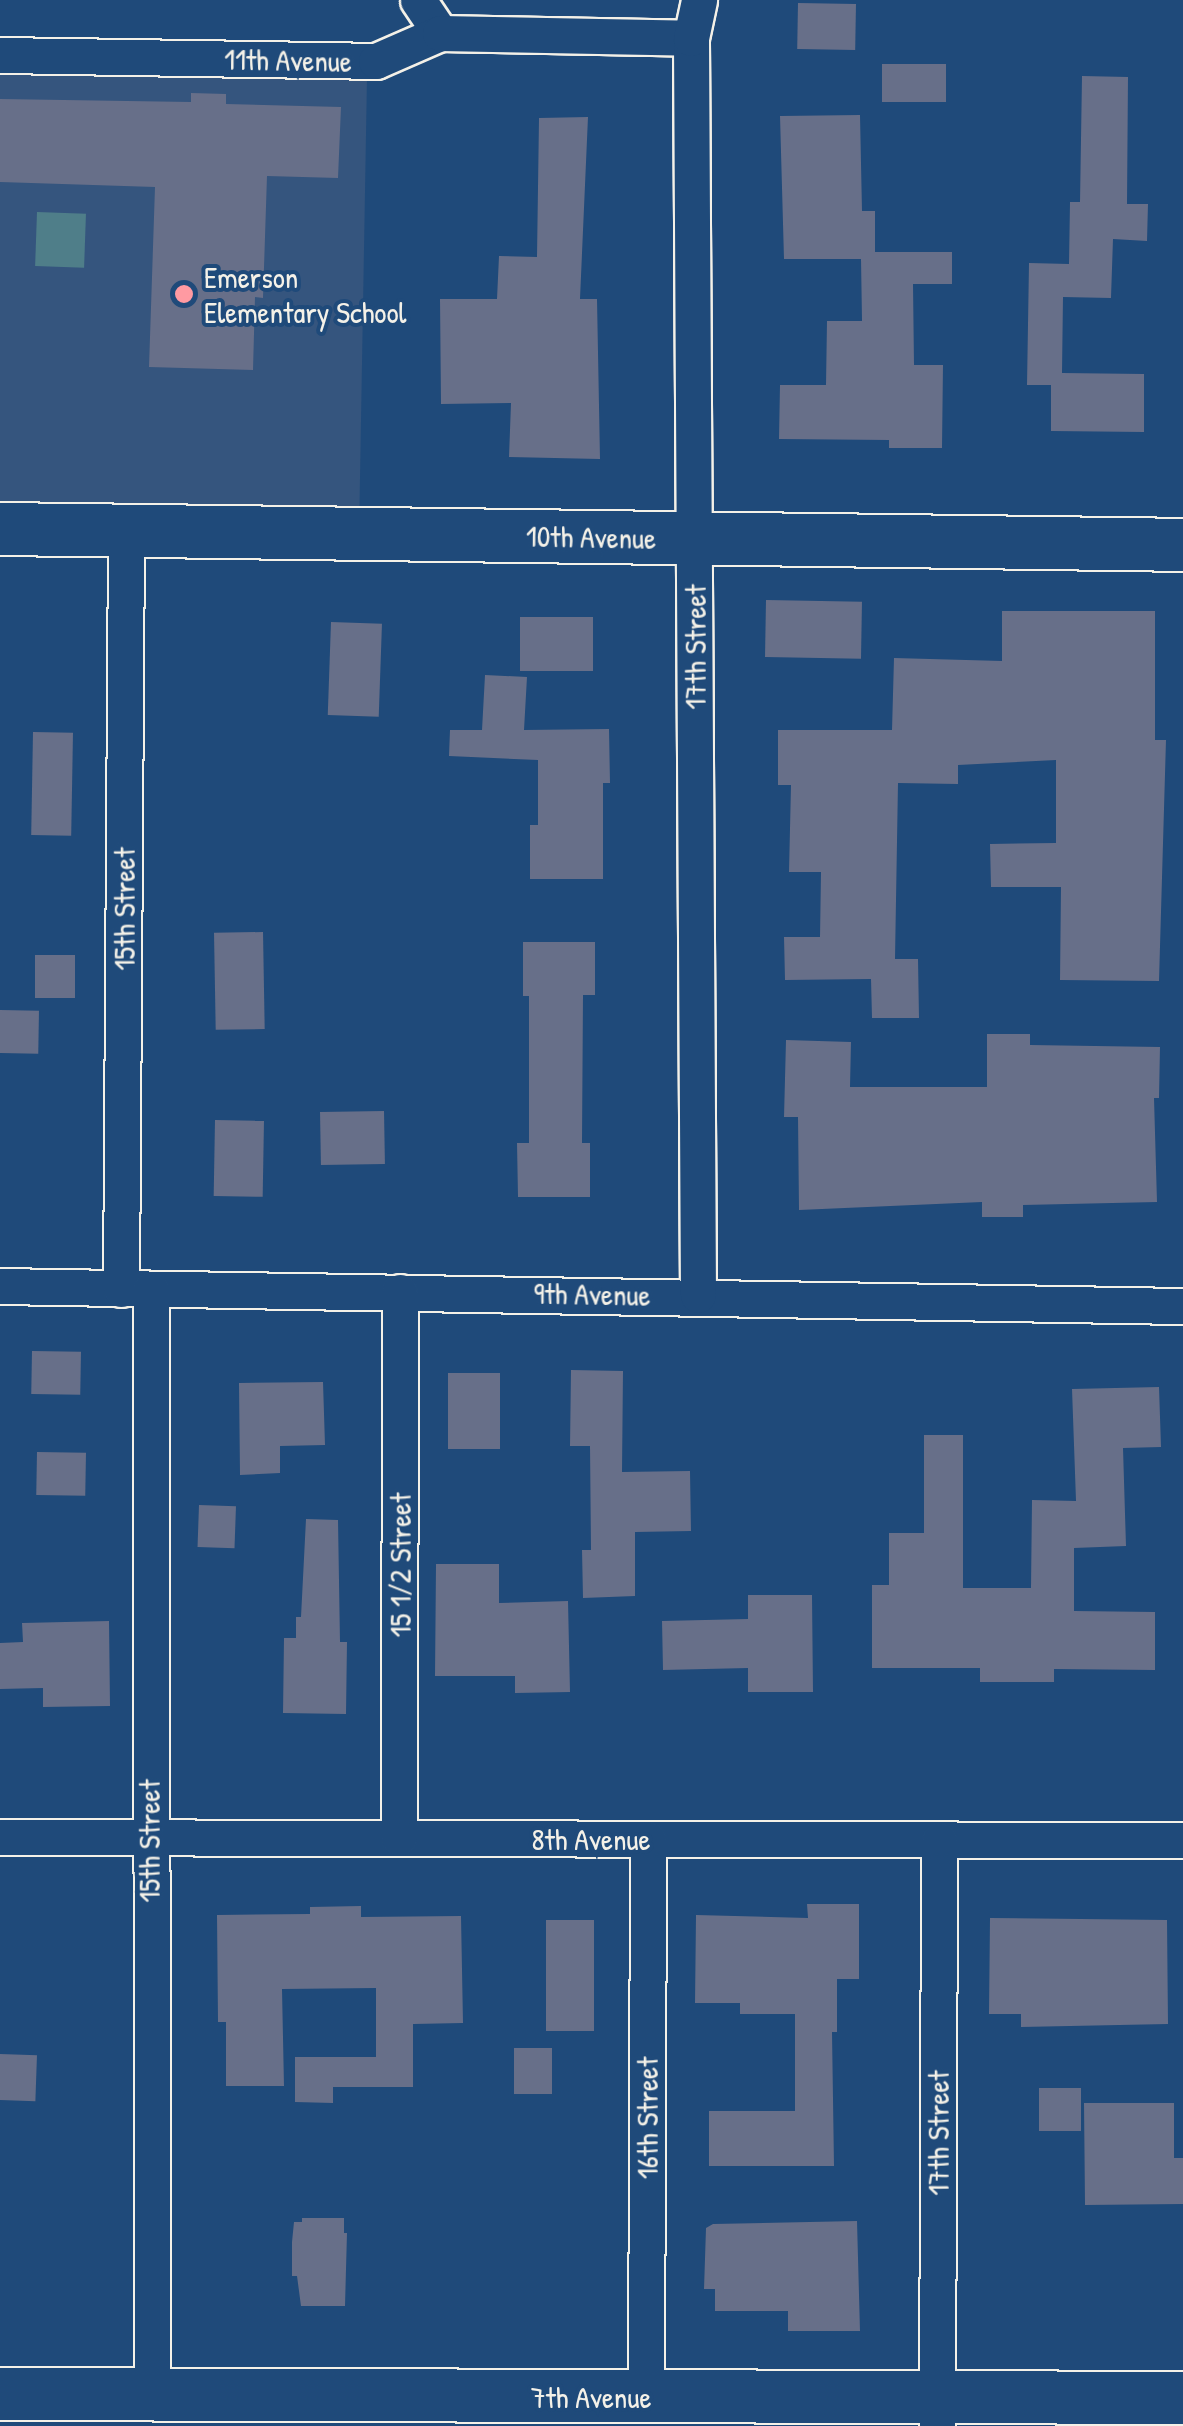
<!DOCTYPE html>
<style>
body{margin:0}
#map{position:relative;width:1183px;height:2426px;overflow:hidden;background:#1f4a7a;font-family:"Patrick Hand",sans-serif}
div>[style]{position:absolute}
.built>*{inset:0;background:#35557e;transform-origin:0 0}
.green>*{inset:0;background:#4f7e89;transform-origin:0 0}
.building>*{inset:0;background:#676f89;transform-origin:0 0}
.roads{filter:drop-shadow(2px 0 #f4f1e8) drop-shadow(-2px 0 #f4f1e8) drop-shadow(0 2px #f4f1e8) drop-shadow(0 -2px #f4f1e8)}
.street>*{height:35px;margin:-17.5px;padding:0 17.5px;transform-origin:17.5px;border-radius:17.5px;background:#1f4a7a}
.secondary>*{height:52px;margin:-26px;padding:0 26px;transform-origin:26px;border-radius:26px;background:#1f4a7a}
.dots>*{width:28px;height:28px;translate:-50% -50%;box-sizing:border-box;border:5px solid #1f4a7a;border-radius:50%}
span{translate:-50% -50%;white-space:nowrap;text-align:center;line-height:1.15;-webkit-text-stroke:8px #1f4a7a;paint-order:stroke}
.street-label{font-size:30px;color:#f4f1e8}
.poi-label{font-size:30px;color:#f4f1e8}
.left{translate:0 -50%;text-align:left}
</style>
<div id="map">
<div class="built">
<i style="left:0;top:74px;width:367px;height:431px;rotate:1deg"></i>
</div>
<div class="green">
<i style="left:37px;top:212px;width:49px;height:54px;rotate:2deg"></i>
</div>
<div class="building">
<i style="left:798px;top:3px;width:58px;height:46px;rotate:1deg"></i>
<i style="left:882px;top:64px;width:64px;height:38px"></i>
<i style="clip-path:polygon(1082px 76px,1128px 77px,1127px 204px,1148px 204px,1147px 241px,1113px 239px,1111px 298px,1063px 297px,1062px 373px,1144px 374px,1144px 432px,1051px 431px,1051px 385px,1027px 385px,1029px 263px,1069px 264px,1070px 202px,1080px 202px)"></i>
<i style="clip-path:polygon(191px 93px,226px 94px,226px 104px,341px 107px,338px 178px,267px 176px,263px 298px,255px 297px,253px 370px,149px 367px,155px 187px,0 182px,0 99px,191px 102px)"></i>
<i style="clip-path:polygon(860px 115px,862px 211px,875px 211px,875px 252px,952px 252px,952px 284px,913px 284px,914px 365px,943px 365px,942px 448px,889px 448px,889px 440px,779px 439px,780px 385px,826px 385px,827px 321px,862px 321px,861px 259px,784px 259px,780px 116px)"></i>
<i style="clip-path:polygon(588px 117px,580px 299px,597px 299px,600px 459px,509px 457px,511px 403px,441px 404px,440px 299px,497px 299px,499px 256px,537px 257px,539px 118px)"></i>
<i style="left:766px;top:600px;width:96px;height:57px;rotate:1deg"></i>
<i style="clip-path:polygon(1002px 611px,1155px 611px,1155px 740px,1166px 740px,1159px 981px,1060px 980px,1061px 887px,991px 887px,990px 844px,1056px 843px,1056px 760px,958px 765px,958px 784px,898px 783px,895px 959px,918px 959px,919px 1018px,872px 1018px,871px 979px,785px 980px,784px 937px,820px 937px,821px 872px,789px 872px,791px 785px,778px 785px,778px 730px,892px 730px,894px 658px,1002px 661px)"></i>
<i style="left:520px;top:617px;width:73px;height:54px"></i>
<i style="left:331px;top:622px;width:51px;height:93px;rotate:2deg"></i>
<i style="clip-path:polygon(485px 675px,527px 677px,524px 730px,609px 729px,610px 783px,603px 783px,603px 879px,530px 879px,530px 825px,538px 825px,538px 760px,449px 756px,450px 730px,482px 730px)"></i>
<i style="left:33px;top:732px;width:40px;height:103px;rotate:1deg"></i>
<i style="left:263px;top:932px;width:97px;height:49px;rotate:89deg"></i>
<i style="clip-path:polygon(523px 942px,595px 942px,595px 995px,583px 995px,582px 1143px,590px 1143px,590px 1197px,518px 1197px,517px 1143px,529px 1143px,529px 996px,523px 996px)"></i>
<i style="left:35px;top:955px;width:40px;height:43px"></i>
<i style="left:0;top:1010px;width:39px;height:43px;rotate:1deg"></i>
<i style="clip-path:polygon(987px 1034px,1030px 1034px,1030px 1045px,1160px 1047px,1159px 1098px,1154px 1098px,1157px 1202px,1023px 1205px,1023px 1217px,982px 1217px,982px 1202px,799px 1210px,798px 1117px,784px 1117px,786px 1040px,851px 1042px,850px 1087px,987px 1087px)"></i>
<i style="left:384px;top:1111px;width:53px;height:64px;rotate:89deg"></i>
<i style="left:215px;top:1120px;width:49px;height:76px;rotate:1deg"></i>
<i style="left:32px;top:1351px;width:49px;height:43px;rotate:1deg"></i>
<i style="clip-path:polygon(571px 1370px,623px 1371px,622px 1472px,690px 1471px,691px 1531px,635px 1532px,635px 1596px,583px 1598px,582px 1550px,591px 1550px,590px 1446px,570px 1446px)"></i>
<i style="left:448px;top:1373px;width:52px;height:76px"></i>
<i style="clip-path:polygon(323px 1382px,325px 1445px,280px 1446px,280px 1473px,240px 1475px,239px 1383px)"></i>
<i style="clip-path:polygon(1159px 1387px,1161px 1447px,1123px 1448px,1126px 1546px,1074px 1548px,1074px 1611px,1155px 1612px,1155px 1670px,1054px 1669px,1054px 1682px,980px 1682px,980px 1668px,872px 1668px,872px 1585px,889px 1585px,889px 1533px,924px 1533px,924px 1435px,963px 1435px,963px 1588px,1031px 1588px,1032px 1500px,1076px 1501px,1072px 1389px)"></i>
<i style="left:37px;top:1452px;width:49px;height:43px;rotate:1deg"></i>
<i style="left:199px;top:1505px;width:37px;height:42px;rotate:2deg"></i>
<i style="clip-path:polygon(306px 1519px,338px 1520px,340px 1642px,347px 1642px,346px 1714px,283px 1713px,284px 1638px,296px 1638px,296px 1617px,301px 1617px)"></i>
<i style="clip-path:polygon(436px 1564px,499px 1564px,499px 1603px,568px 1601px,570px 1692px,515px 1693px,515px 1676px,435px 1676px)"></i>
<i style="clip-path:polygon(748px 1595px,812px 1595px,813px 1692px,748px 1692px,748px 1668px,663px 1670px,662px 1621px,748px 1619px)"></i>
<i style="clip-path:polygon(109px 1621px,110px 1706px,43px 1707px,43px 1688px,0 1689px,0 1643px,23px 1642px,22px 1623px)"></i>
<i style="clip-path:polygon(807px 1904px,859px 1904px,859px 1979px,837px 1979px,837px 2032px,832px 2032px,834px 2166px,709px 2166px,709px 2111px,795px 2111px,795px 2014px,740px 2014px,740px 2003px,695px 2003px,696px 1915px,808px 1918px)"></i>
<i style="clip-path:polygon(361px 1906px,361px 1917px,461px 1916px,463px 2023px,413px 2024px,413px 2087px,333px 2087px,333px 2103px,295px 2102px,295px 2057px,376px 2057px,376px 1988px,282px 1989px,284px 2086px,226px 2086px,226px 2022px,218px 2022px,217px 1915px,310px 1914px,310px 1907px)"></i>
<i style="clip-path:polygon(990px 1918px,1167px 1920px,1168px 2024px,1021px 2027px,1021px 2014px,989px 2014px)"></i>
<i style="left:546px;top:1920px;width:48px;height:111px"></i>
<i style="left:514px;top:2048px;width:38px;height:46px"></i>
<i style="left:0;top:2054px;width:37px;height:46px;rotate:2deg"></i>
<i style="left:1039px;top:2088px;width:42px;height:43px"></i>
<i style="clip-path:polygon(1084px 2103px,1174px 2103px,1174px 2158px,1183px 2158px,1183px 2204px,1085px 2205px)"></i>
<i style="clip-path:polygon(302px 2218px,344px 2218px,344px 2233px,347px 2233px,345px 2306px,301px 2306px,297px 2276px,292px 2276px,292px 2242px,294px 2222px,302px 2222px)"></i>
<i style="clip-path:polygon(857px 2221px,860px 2331px,788px 2331px,788px 2311px,715px 2311px,715px 2289px,704px 2289px,706px 2228px,713px 2224px)"></i>
</div>
<div class="roads">
<div class="street">
<i style="left:418px;top:0;width:40px;rotate:56deg"></i>
<i style="left:0;top:55px;width:376px;rotate:0.9deg"></i>
<i style="left:376px;top:61px;width:70px;rotate:-23.6deg"></i>
<i style="left:440px;top:33px;width:251px;rotate:1.1deg"></i>
<i style="left:0;top:1286px;width:1183px;rotate:0.97deg"></i>
<i style="left:121px;top:1289px;width:760px;rotate:-89.62deg"></i>
<i style="left:151px;top:1289px;width:1104px;rotate:89.95deg"></i>
<i style="left:698px;top:1295px;width:1257px;rotate:-90.32deg"></i>
<i style="left:691px;top:38px;width:39px;rotate:-78deg"></i>
<i style="left:0;top:1837px;width:1183px;rotate:0.15deg"></i>
<i style="left:399px;top:1838px;width:546px;rotate:-89.9deg"></i>
<i style="left:646px;top:2397px;width:558px;rotate:-89.79deg"></i>
<i style="left:937px;top:2426px;width:586px;rotate:-89.8deg"></i>
</div>
<div class="secondary">
<i style="left:0;top:529px;width:1183px;rotate:0.77deg"></i>
<i style="left:0;top:2394px;width:1183px;rotate:0.19deg"></i>
</div>
</div>
<div class="dots">
<i style="left:184px;top:294px;background:#ff9aa2"></i>
</div>
<div class="street-label">
<span style="left:288px;top:60px;rotate:1deg">11th Avenue</span>
<span style="left:591px;top:537px;rotate:1deg">10th Avenue</span>
<span style="left:695px;top:647px;rotate:-90deg">17th Street</span>
<span style="left:124px;top:909px;rotate:-90deg">15th Street</span>
<span style="left:592px;top:1294px;rotate:1deg">9th Avenue</span>
<span style="left:400px;top:1565px;rotate:-90deg">15 1/2 Street</span>
<span style="left:591px;top:1839px">8th Avenue</span>
<span style="left:149px;top:1841px;rotate:-90deg">15th Street</span>
<span style="left:647px;top:2118px;rotate:-90deg">16th Street</span>
<span style="left:938px;top:2133px;rotate:-90deg">17th Street</span>
<span style="left:591px;top:2397px">7th Avenue</span>
</div>
<div class="poi-label">
<span class="left" style="left:204px;top:294px">Emerson<br>Elementary School</span>
</div>
</div>
